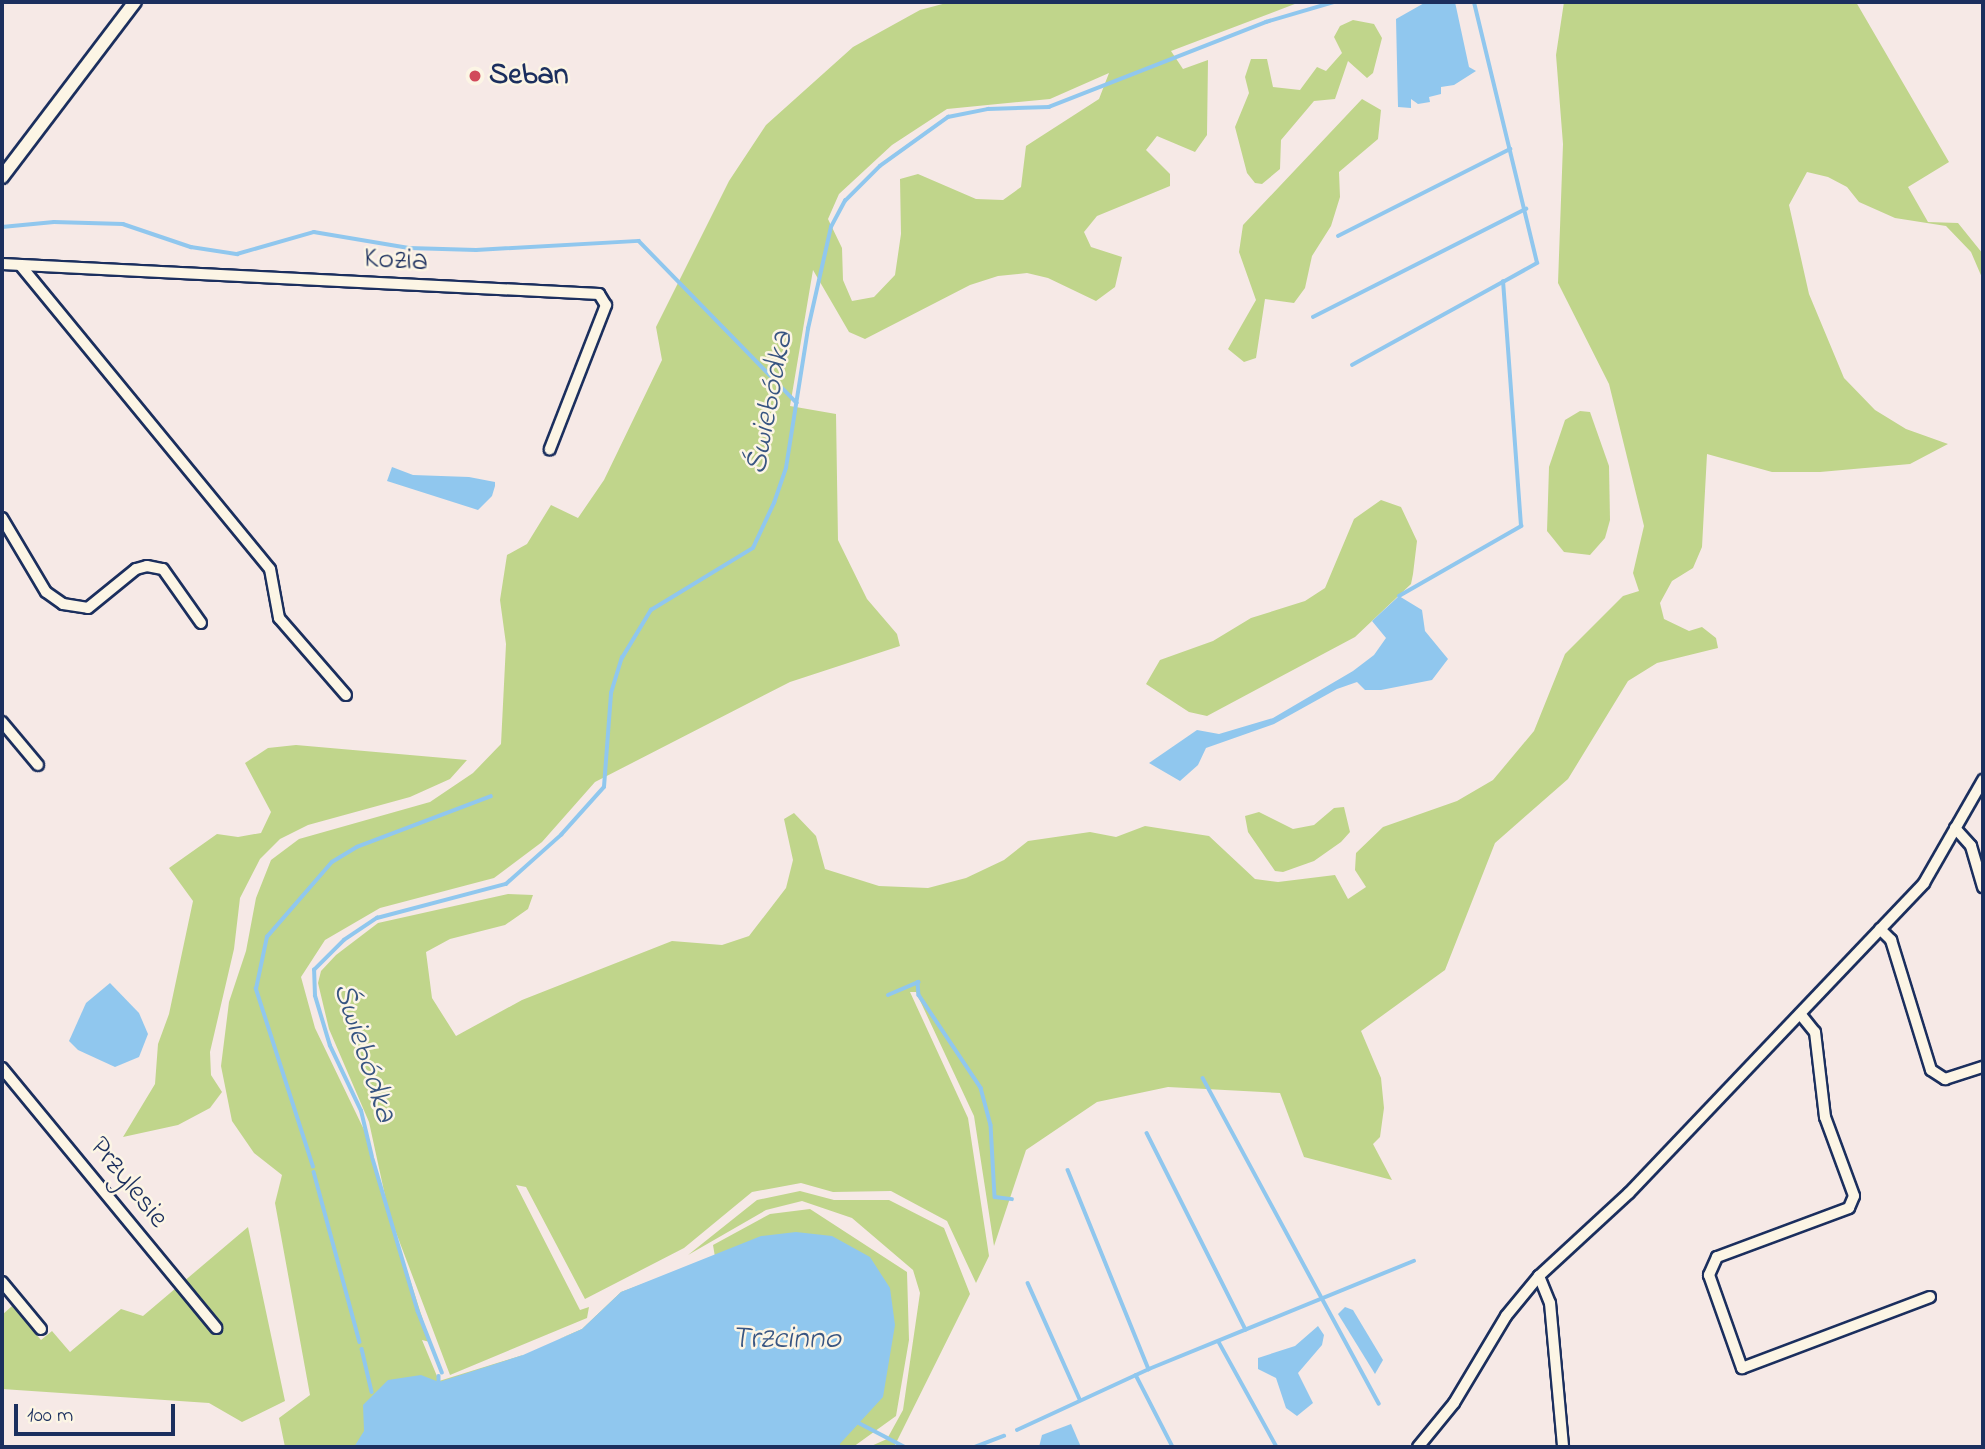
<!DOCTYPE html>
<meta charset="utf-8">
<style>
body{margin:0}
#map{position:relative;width:1985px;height:1449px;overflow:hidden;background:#f6e9e6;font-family:"Indie Flower",sans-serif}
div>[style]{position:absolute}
.green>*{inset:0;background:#c0d58b}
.water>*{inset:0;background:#90c7ee}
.stream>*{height:3.5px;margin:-1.75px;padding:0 1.75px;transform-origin:1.75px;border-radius:1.75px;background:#90c7ee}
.roads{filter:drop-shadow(2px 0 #1b2f5e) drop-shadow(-2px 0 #1b2f5e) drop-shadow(0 2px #1b2f5e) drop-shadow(0 -2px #1b2f5e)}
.minor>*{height:10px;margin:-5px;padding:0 5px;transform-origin:5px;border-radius:5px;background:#fcf5e5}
.tertiary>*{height:12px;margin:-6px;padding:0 6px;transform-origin:6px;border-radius:6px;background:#fcf5e5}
.dots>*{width:19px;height:19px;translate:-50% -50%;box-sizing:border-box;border:4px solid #fcf5e5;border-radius:50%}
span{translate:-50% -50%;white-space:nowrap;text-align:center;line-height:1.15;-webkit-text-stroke:5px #fcf5e5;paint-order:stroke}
.poi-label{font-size:30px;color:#1b2f5e;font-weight:700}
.left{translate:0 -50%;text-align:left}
.street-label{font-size:30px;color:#1b2f5e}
.water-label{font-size:32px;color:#385582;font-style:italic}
.frame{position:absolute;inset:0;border:4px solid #1b2f5e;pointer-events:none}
.scale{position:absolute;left:14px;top:1404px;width:161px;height:32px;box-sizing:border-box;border:4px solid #1b2f5e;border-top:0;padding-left:9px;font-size:21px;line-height:24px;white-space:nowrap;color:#1b2f5e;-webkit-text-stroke:5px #fcf5e5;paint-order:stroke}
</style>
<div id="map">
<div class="green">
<i style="clip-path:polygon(evenodd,950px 2px,1300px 2px,1171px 51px,1183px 69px,1208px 60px,1207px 135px,1195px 152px,1157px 136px,1146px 150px,1170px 174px,1170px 186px,1097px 216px,1084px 232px,1091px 247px,1122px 257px,1115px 287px,1096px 301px,1048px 278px,1027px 273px,998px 276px,970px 285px,865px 339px,849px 332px,813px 270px,790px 406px,836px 414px,838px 540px,867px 599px,897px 634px,900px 646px,790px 682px,595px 782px,542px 842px,494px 878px,380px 908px,325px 940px,301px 977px,315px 1028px,367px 1136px,389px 1214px,369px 1122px,329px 1029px,318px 983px,321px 971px,336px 955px,378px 923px,508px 894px,533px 895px,528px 909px,505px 925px,450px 939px,426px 952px,432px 998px,456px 1036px,522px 1000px,672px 941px,722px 945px,749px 936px,786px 888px,793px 860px,784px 819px,794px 813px,816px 836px,825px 869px,879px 886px,928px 888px,966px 878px,1004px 860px,1028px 841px,1090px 832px,1116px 837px,1145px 826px,1209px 836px,1255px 879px,1278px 882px,1335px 875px,1348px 899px,1366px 887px,1355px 870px,1356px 853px,1383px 827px,1457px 801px,1493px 780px,1534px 731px,1565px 654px,1623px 596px,1639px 591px,1633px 573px,1644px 526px,1609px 384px,1558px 283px,1563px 144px,1556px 55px,1564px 2px,1856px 2px,1949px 162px,1908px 187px,1928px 222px,1958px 223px,1983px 254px,1983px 280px,1971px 252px,1946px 226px,1895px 218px,1859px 202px,1847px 187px,1828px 177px,1807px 172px,1789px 205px,1809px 294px,1844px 378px,1875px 410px,1906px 429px,1948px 444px,1910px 464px,1820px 472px,1772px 472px,1707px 454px,1702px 547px,1693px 568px,1672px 581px,1660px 603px,1664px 619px,1689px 631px,1702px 627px,1716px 638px,1718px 648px,1657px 663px,1628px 681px,1568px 779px,1495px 843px,1445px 970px,1361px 1031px,1381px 1078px,1384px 1108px,1380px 1137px,1373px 1144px,1392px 1180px,1304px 1157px,1280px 1093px,1168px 1087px,1097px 1102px,1026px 1150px,994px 1246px,974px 1116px,916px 992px,910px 992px,968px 1118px,989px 1256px,976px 1283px,947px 1221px,891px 1191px,833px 1192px,801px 1183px,752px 1192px,684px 1248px,585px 1299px,526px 1187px,516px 1185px,580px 1310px,589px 1307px,587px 1318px,450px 1375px,389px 1214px,430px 1342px,422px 1340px,439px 1381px,523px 1355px,370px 1447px,285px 1447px,279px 1418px,310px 1395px,275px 1203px,282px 1175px,254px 1153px,232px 1121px,221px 1066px,229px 1002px,246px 951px,256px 898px,271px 860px,299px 839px,430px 802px,473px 773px,501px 744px,506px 644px,500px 600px,507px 555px,527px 544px,551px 505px,578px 518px,604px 480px,662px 360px,656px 327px,729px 181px,766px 125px,853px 47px,920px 10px,950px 2px,1109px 73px,1099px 99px,1026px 146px,1021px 187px,1003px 200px,976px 199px,918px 174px,900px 179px,901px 234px,895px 275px,874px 297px,852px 301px,843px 280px,842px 248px,828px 219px,839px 194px,892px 145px,947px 109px,1050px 99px,1109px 73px)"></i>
<i style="clip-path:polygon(1353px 20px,1374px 24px,1382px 38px,1373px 73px,1367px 78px,1348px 61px,1335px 99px,1314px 101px,1281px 140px,1280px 169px,1262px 184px,1255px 183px,1247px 173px,1235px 127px,1249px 93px,1245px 77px,1251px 59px,1267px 59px,1273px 87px,1300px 90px,1317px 67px,1326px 71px,1342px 53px,1334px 37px,1340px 26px)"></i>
<i style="clip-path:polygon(1362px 99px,1381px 110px,1378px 139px,1339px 172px,1340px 197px,1331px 226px,1312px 256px,1305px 288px,1294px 303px,1265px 299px,1256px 358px,1244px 362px,1228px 349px,1256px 300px,1239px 252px,1243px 225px)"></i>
<i style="clip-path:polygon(1580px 411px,1590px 412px,1609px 466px,1610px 520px,1605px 538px,1590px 555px,1564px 552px,1547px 531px,1549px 467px,1565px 420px)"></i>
<i style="clip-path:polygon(1381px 500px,1401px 507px,1417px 541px,1413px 574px,1411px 584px,1355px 637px,1207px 716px,1189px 712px,1146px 684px,1160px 660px,1213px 641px,1251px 618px,1305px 601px,1325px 588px,1354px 519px)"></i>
<i style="clip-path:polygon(296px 745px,467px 760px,450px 779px,410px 797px,308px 825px,280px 839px,260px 859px,240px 898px,234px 949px,210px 1052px,211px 1075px,222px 1092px,210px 1108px,178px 1125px,123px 1137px,155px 1084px,158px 1044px,169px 1014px,193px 901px,169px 868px,217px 834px,238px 837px,261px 833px,271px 812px,245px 763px,268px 748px)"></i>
<i style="clip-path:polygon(1344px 807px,1350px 832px,1341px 842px,1314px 861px,1283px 872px,1275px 871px,1248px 832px,1245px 816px,1259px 812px,1293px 829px,1314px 825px,1334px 808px)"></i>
<i style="clip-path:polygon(800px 1191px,834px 1200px,889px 1200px,944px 1228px,970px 1294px,894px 1447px,869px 1447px,887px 1439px,903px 1410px,920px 1293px,913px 1270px,852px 1218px,802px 1201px,766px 1210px,688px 1255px,757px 1200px)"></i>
<i style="clip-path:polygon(810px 1209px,907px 1272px,909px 1340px,896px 1416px,853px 1447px,821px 1447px,653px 1303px,559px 1339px,582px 1329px,621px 1292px,715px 1257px,713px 1245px,770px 1214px)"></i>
<i style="clip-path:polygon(248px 1227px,285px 1401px,242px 1422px,209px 1403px,2px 1389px,2px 1315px,12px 1306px,41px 1340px,52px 1331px,70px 1352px,121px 1309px,143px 1316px)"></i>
</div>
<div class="water">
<i style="clip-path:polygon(1426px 2px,1455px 2px,1469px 67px,1476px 71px,1454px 85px,1441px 87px,1441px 94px,1429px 97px,1430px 102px,1418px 104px,1411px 99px,1411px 108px,1398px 107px,1396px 19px)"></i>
<i style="clip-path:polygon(392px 467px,413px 475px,469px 477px,495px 482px,495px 486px,492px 496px,478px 510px,387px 481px)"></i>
<i style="clip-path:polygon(1399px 596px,1422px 610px,1425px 631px,1448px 659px,1432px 680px,1381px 690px,1365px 690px,1357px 682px,1337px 689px,1274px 724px,1206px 748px,1198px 765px,1180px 781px,1149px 763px,1197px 730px,1219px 734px,1273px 718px,1353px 671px,1374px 655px,1386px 638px,1372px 621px)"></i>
<i style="clip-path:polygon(110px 983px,139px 1013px,148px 1034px,139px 1057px,115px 1067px,78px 1050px,69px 1041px,86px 1003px)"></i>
<i style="clip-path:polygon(796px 1232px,832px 1236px,870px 1257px,890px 1288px,895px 1325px,883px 1397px,837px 1447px,354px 1447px,364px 1431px,363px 1405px,388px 1380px,421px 1375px,439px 1382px,523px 1355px,582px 1329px,621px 1292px,761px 1236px)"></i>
<i style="clip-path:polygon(1345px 1307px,1353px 1310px,1383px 1360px,1375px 1374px,1338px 1314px)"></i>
<i style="clip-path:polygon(1318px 1326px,1324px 1335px,1322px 1345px,1298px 1373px,1313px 1403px,1297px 1416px,1286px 1408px,1276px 1378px,1258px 1369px,1258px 1358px,1295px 1346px)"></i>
<i style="clip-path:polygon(1071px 1424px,1081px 1447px,1039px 1447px,1042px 1435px)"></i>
</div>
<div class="stream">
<i style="left:2px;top:227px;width:52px;rotate:-5.5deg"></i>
<i style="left:54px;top:222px;width:69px;rotate:1.7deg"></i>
<i style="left:123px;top:224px;width:72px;rotate:18.7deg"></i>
<i style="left:191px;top:247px;width:47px;rotate:8.7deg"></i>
<i style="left:237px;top:254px;width:80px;rotate:-15.9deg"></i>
<i style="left:314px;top:232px;width:96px;rotate:9.6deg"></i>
<i style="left:409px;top:248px;width:67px;rotate:1.7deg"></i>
<i style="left:476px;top:250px;width:163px;rotate:-3.2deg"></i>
<i style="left:639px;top:241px;width:226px;rotate:45.7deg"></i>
<i style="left:1338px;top:236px;width:193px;rotate:-26.8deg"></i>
<i style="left:1313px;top:317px;width:239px;rotate:-26.9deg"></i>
<i style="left:1352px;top:365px;width:172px;rotate:-28.8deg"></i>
<i style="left:1399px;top:596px;width:141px;rotate:-29.8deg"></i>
<i style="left:1521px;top:526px;width:245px;rotate:-94.2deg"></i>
<i style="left:1503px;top:282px;width:39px;rotate:-29deg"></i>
<i style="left:1537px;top:263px;width:268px;rotate:-103.6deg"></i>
<i style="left:888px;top:995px;width:33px;rotate:-23deg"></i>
<i style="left:918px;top:982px;width:13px;rotate:86deg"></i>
<i style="left:919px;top:995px;width:112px;rotate:56.3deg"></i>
<i style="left:981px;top:1088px;width:38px;rotate:75deg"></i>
<i style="left:991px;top:1125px;width:72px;rotate:86.8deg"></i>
<i style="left:995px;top:1197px;width:17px;rotate:7deg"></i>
<i style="left:1203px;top:1078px;width:370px;rotate:61.6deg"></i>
<i style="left:1147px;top:1133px;width:220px;rotate:63.3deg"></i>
<i style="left:372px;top:1157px;width:47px;rotate:-103.4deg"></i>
<i style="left:361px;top:1111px;width:72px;rotate:-115.5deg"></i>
<i style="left:330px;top:1046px;width:52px;rotate:-106.7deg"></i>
<i style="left:315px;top:996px;width:26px;rotate:-92deg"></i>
<i style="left:314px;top:970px;width:42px;rotate:-45deg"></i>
<i style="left:344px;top:940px;width:40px;rotate:-34deg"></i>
<i style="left:377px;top:918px;width:133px;rotate:-14.8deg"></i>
<i style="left:506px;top:884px;width:74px;rotate:-41.7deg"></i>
<i style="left:561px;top:835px;width:64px;rotate:-48.1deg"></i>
<i style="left:604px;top:787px;width:94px;rotate:-85.7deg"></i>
<i style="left:611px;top:693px;width:37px;rotate:-73deg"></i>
<i style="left:622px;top:658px;width:56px;rotate:-58.9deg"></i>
<i style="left:651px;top:610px;width:119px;rotate:-31.3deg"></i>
<i style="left:753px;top:548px;width:50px;rotate:-65deg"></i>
<i style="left:774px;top:503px;width:37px;rotate:-71deg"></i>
<i style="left:786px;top:468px;width:141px;rotate:-81deg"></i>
<i style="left:808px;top:329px;width:105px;rotate:-77.3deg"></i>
<i style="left:831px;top:227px;width:30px;rotate:-62deg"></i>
<i style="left:845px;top:201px;width:49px;rotate:-45deg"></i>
<i style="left:880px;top:166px;width:84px;rotate:-35.8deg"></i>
<i style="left:948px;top:117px;width:41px;rotate:-11.3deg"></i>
<i style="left:988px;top:109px;width:61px;rotate:-1.9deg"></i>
<i style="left:1049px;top:107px;width:233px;rotate:-21.4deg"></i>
<i style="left:1266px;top:22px;width:71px;rotate:-16.4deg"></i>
<i style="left:373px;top:1159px;width:159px;rotate:73.5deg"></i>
<i style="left:418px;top:1311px;width:66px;rotate:68.5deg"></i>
<i style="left:313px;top:1167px;width:187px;rotate:-107.8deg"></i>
<i style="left:256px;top:989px;width:53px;rotate:-78.1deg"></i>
<i style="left:267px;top:937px;width:99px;rotate:-49.1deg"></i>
<i style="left:332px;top:862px;width:29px;rotate:-31deg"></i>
<i style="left:357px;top:847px;width:143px;rotate:-20.8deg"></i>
<i style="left:1068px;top:1170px;width:215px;rotate:67.9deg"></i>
<i style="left:314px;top:1172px;width:176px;rotate:74.9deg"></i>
<i style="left:1028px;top:1283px;width:127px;rotate:65.9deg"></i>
<i style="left:1219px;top:1342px;width:120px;rotate:61.1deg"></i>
<i style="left:362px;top:1349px;width:44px;rotate:76.9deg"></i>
<i style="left:1136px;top:1375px;width:81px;rotate:62.8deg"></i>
<i style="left:439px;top:1376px;width:6px;rotate:90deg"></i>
<i style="left:859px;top:1423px;width:52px;rotate:27.6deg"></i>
<i style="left:1017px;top:1430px;width:145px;rotate:-24.8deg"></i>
<i style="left:1149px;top:1369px;width:286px;rotate:-22.2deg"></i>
<i style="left:837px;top:1444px;width:4px;rotate:45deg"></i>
<i style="left:975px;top:1447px;width:31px;rotate:-21deg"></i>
</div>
<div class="roads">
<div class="minor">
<i style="left:2px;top:264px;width:598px;rotate:2.88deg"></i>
<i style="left:599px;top:294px;width:13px;rotate:58deg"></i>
<i style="left:606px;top:305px;width:155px;rotate:111.3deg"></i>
<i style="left:21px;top:266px;width:392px;rotate:50.6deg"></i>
<i style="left:270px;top:569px;width:50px;rotate:79.6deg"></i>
<i style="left:279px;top:618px;width:102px;rotate:49deg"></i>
<i style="left:2px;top:518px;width:86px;rotate:59.3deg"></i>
<i style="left:46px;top:592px;width:21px;rotate:35deg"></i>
<i style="left:63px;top:604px;width:25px;rotate:9deg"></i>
<i style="left:88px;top:608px;width:62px;rotate:-39.1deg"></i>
<i style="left:136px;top:569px;width:11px;rotate:-15deg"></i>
<i style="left:147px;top:566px;width:16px;rotate:11deg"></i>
<i style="left:163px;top:569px;width:66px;rotate:54.9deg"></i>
<i style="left:2px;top:722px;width:56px;rotate:50.1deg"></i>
<i style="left:1955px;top:828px;width:24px;rotate:48deg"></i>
<i style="left:1971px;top:846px;width:43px;rotate:73.7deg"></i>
<i style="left:1880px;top:929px;width:16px;rotate:45deg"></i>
<i style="left:1891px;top:940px;width:136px;rotate:72.9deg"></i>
<i style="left:1931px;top:1070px;width:17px;rotate:33deg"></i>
<i style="left:1945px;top:1079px;width:40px;rotate:-18deg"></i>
<i style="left:1801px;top:1015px;width:22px;rotate:51deg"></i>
<i style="left:1815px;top:1032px;width:86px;rotate:83.3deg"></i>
<i style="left:1825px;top:1117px;width:84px;rotate:69.8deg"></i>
<i style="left:1854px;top:1196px;width:13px;rotate:113deg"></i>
<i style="left:1849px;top:1208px;width:141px;rotate:159.6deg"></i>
<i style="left:1717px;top:1257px;width:20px;rotate:114deg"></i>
<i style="left:1709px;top:1275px;width:99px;rotate:70.5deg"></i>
<i style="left:1742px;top:1368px;width:201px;rotate:-20.7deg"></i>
<i style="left:2px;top:1068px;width:337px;rotate:50.5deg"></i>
<i style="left:1539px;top:1276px;width:29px;rotate:68deg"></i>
<i style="left:1550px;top:1303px;width:145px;rotate:84.8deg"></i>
<i style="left:2px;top:1282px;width:61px;rotate:50.3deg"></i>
<i style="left:1418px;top:1447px;width:57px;rotate:-50.7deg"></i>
<i style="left:1454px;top:1403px;width:101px;rotate:-59.1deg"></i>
<i style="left:1506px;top:1316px;width:52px;rotate:-50.5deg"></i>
<i style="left:1539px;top:1276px;width:122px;rotate:-42.7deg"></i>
<i style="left:1629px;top:1193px;width:428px;rotate:-46.4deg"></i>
<i style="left:1924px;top:883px;width:119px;rotate:-60.2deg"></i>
</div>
<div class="tertiary">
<i style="left:2px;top:177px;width:220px;rotate:-52.8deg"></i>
</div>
</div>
<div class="dots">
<i style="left:475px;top:76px;background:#d1495b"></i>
</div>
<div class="poi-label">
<span class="left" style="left:489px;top:76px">Seban</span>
</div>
<div class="street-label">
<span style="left:396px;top:261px;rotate:3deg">Kozia</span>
<span style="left:128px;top:1183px;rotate:51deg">Przylesie</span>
</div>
<div class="water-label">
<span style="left:771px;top:403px;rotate:-79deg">Świebódka</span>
<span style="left:363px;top:1053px;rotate:72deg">Świebódka</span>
<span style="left:786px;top:1340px">Trzcinno</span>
</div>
<div class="frame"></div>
<div class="scale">100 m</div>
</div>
